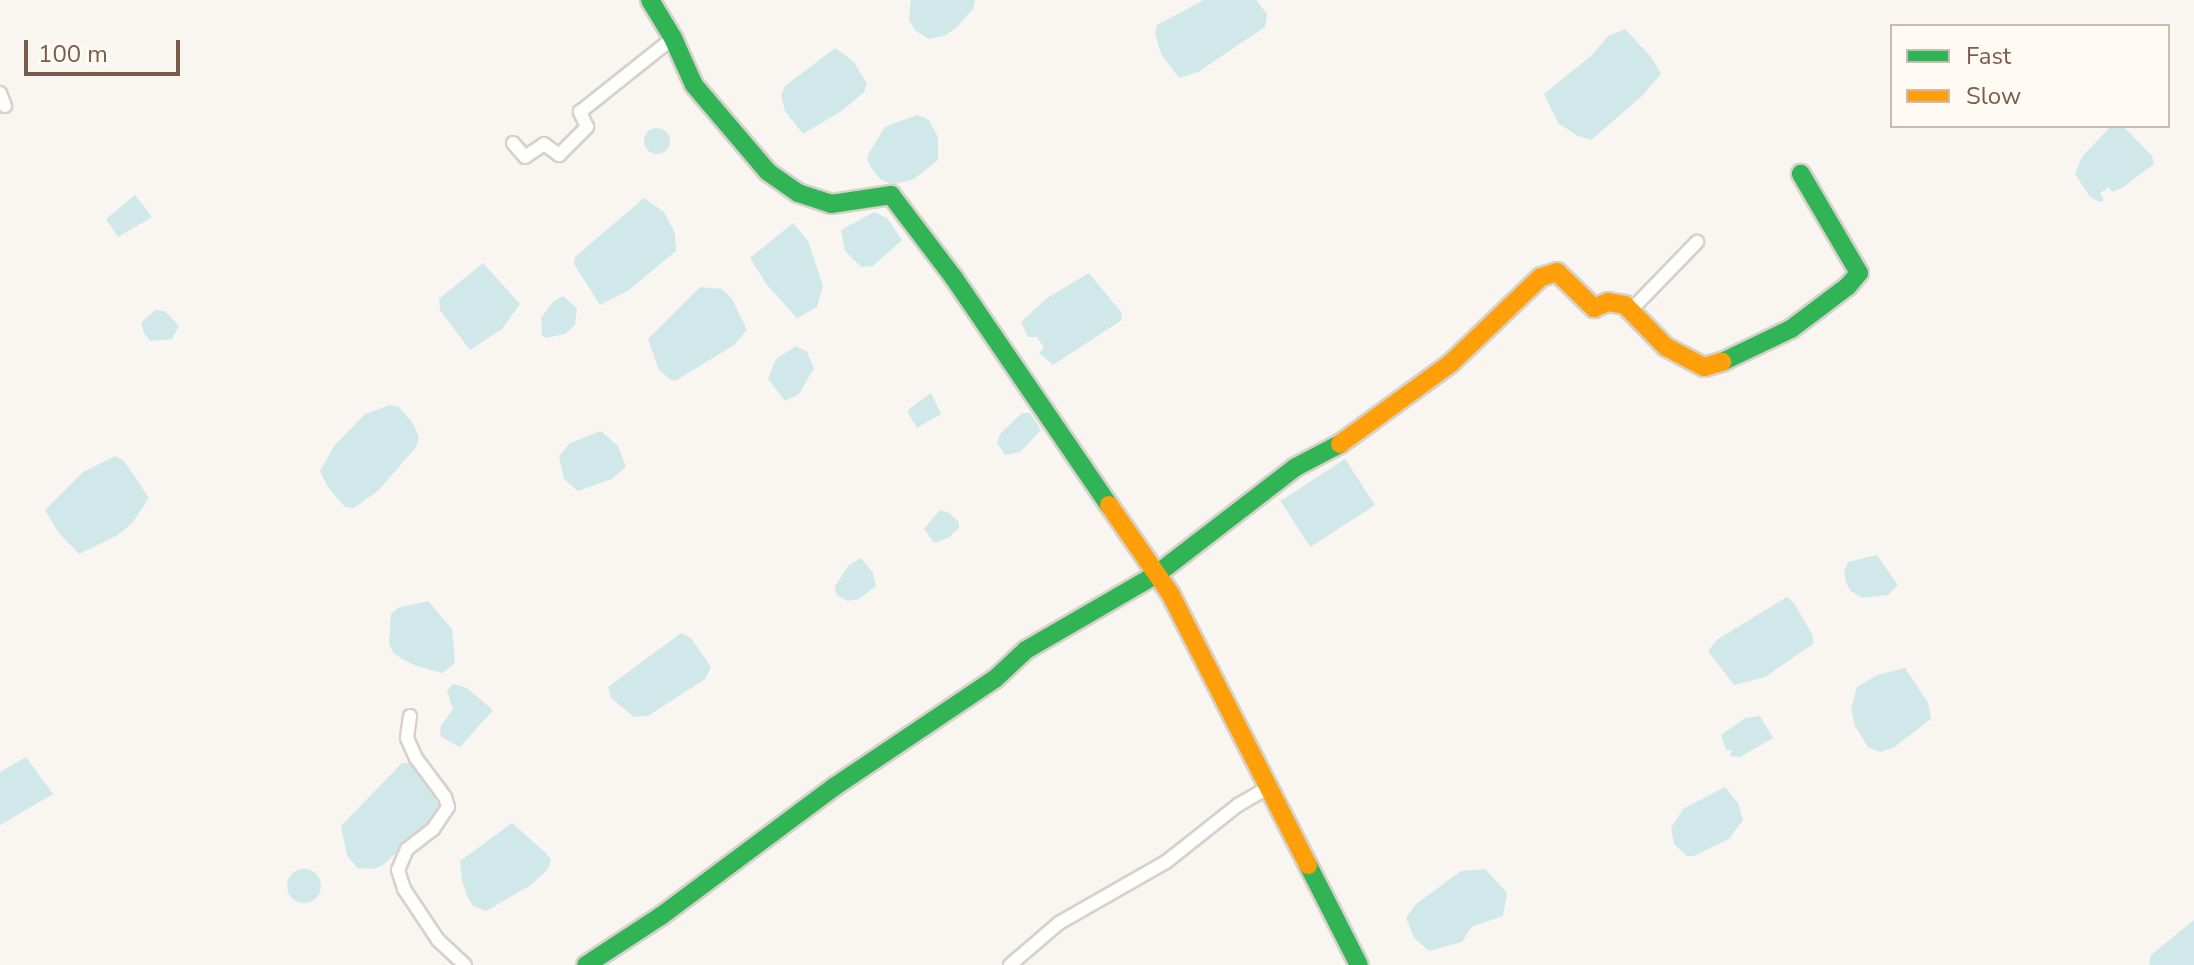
<!DOCTYPE html>
<style>
body{margin:0}
#map{position:relative;width:2194px;height:965px;overflow:hidden;background:#f9f5f0;font-family:"Nunito Sans",sans-serif}
div>[style]{position:absolute}
.water>*{inset:0;background:#d0e8ea;transform-origin:0 0}
.round{border-radius:50%}
.roads{filter:drop-shadow(2px 0 #d7d1cb) drop-shadow(-2px 0 #d7d1cb) drop-shadow(0 2px #d7d1cb) drop-shadow(0 -2px #d7d1cb)}
.street>*{height:12px;margin:-6px;padding:0 6px;transform-origin:6px;border-radius:6px;background:#fefefd}
.fast>*{height:18px;margin:-9px;padding:0 9px;transform-origin:9px;border-radius:9px;background:#30b455}
.slow>*{height:18px;margin:-9px;padding:0 9px;transform-origin:9px;border-radius:9px;background:#ff9f0a}
span{translate:-50% -50%;white-space:nowrap;text-align:center;line-height:1.15;-webkit-text-stroke:6px #fffaf3;paint-order:stroke}
.legend{position:absolute;left:1890px;top:24px;width:280px;height:104px;box-sizing:border-box;background:#fffaf3;border:2px solid #cabbb1;margin:0;padding:10px 14px;list-style:none;font-size:24px;color:#7a5c4d}
.legend li{display:flex;align-items:center;gap:16px;height:40px}
.legend b{width:40px;border:2px solid #cabbb1}
.scale{position:absolute;left:24px;top:40px;width:156px;height:36px;box-sizing:border-box;border:4px solid #7a5c4d;border-top:0;padding-left:10px;font-size:24px;line-height:28px;white-space:nowrap;color:#7a5c4d;-webkit-text-stroke:6px #fffaf3;paint-order:stroke}
</style>
<div id="map">
<div class="water">
<i style="clip-path:polygon(911px 0,975px 0,973px 9px,956px 28px,944px 36px,929px 39px,916px 31px,909px 20px)"></i>
<i style="clip-path:polygon(1204px 0,1256px 0,1267px 14px,1265px 27px,1198px 72px,1179px 78px,1161px 54px,1155px 33px,1157px 25px)"></i>
<i style="clip-path:polygon(1625px 29px,1651px 57px,1661px 74px,1642px 96px,1591px 140px,1578px 136px,1558px 123px,1544px 94px,1592px 55px,1608px 36px)"></i>
<i style="clip-path:polygon(835px 48px,853px 61px,867px 84px,864px 92px,843px 110px,803px 134px,785px 111px,781px 96px,785px 86px)"></i>
<i style="clip-path:polygon(917px 115px,929px 120px,938px 137px,938px 160px,914px 179px,892px 185px,880px 179px,872px 169px,867px 159px,869px 153px,885px 127px)"></i>
<i style="clip-path:polygon(2111px 126px,2123px 126px,2152px 156px,2154px 164px,2122px 188px,2112px 192px,2109px 187px,2100px 193px,2104px 200px,2100px 202px,2090px 197px,2075px 174px,2082px 157px)"></i>
<i class="round" style="left:644px;top:128px;width:26px;height:26px"></i>
<i style="clip-path:polygon(135px 195px,152px 217px,118px 237px,106px 219px)"></i>
<i style="clip-path:polygon(644px 198px,664px 212px,675px 233px,676px 251px,629px 290px,600px 305px,574px 264px,575px 257px)"></i>
<i style="clip-path:polygon(874px 212px,887px 218px,902px 240px,873px 266px,861px 267px,845px 251px,841px 230px)"></i>
<i style="clip-path:polygon(793px 223px,808px 241px,823px 286px,817px 307px,797px 318px,767px 285px,750px 258px)"></i>
<i style="clip-path:polygon(483px 263px,520px 304px,502px 329px,470px 350px,440px 310px,439px 299px)"></i>
<i style="clip-path:polygon(1089px 273px,1121px 312px,1122px 320px,1053px 365px,1039px 353px,1044px 348px,1037px 337px,1028px 337px,1021px 322px,1047px 298px)"></i>
<i style="clip-path:polygon(700px 287px,722px 289px,732px 299px,747px 330px,734px 345px,677px 380px,671px 380px,659px 370px,648px 339px)"></i>
<i style="clip-path:polygon(563px 296px,577px 308px,575px 325px,565px 334px,546px 338px,542px 335px,541px 318px,553px 302px)"></i>
<i style="clip-path:polygon(155px 310px,165px 311px,179px 326px,172px 339px,150px 341px,144px 333px,141px 323px)"></i>
<i style="clip-path:polygon(796px 346px,807px 352px,814px 368px,799px 394px,785px 401px,768px 379px,776px 359px)"></i>
<i style="clip-path:polygon(931px 393px,941px 414px,917px 428px,908px 413px,909px 409px)"></i>
<i style="clip-path:polygon(390px 405px,399px 407px,412px 422px,419px 437px,416px 447px,379px 490px,354px 508px,345px 507px,327px 486px,320px 471px,334px 446px,365px 414px)"></i>
<i style="clip-path:polygon(1022px 413px,1030px 413px,1041px 430px,1020px 452px,1005px 455px,997px 443px,1000px 434px)"></i>
<i style="clip-path:polygon(601px 431px,618px 446px,626px 467px,612px 479px,578px 491px,564px 479px,559px 456px,570px 443px)"></i>
<i style="clip-path:polygon(115px 456px,124px 461px,149px 498px,133px 522px,118px 535px,79px 554px,58px 532px,45px 510px,83px 472px)"></i>
<i style="left:1345px;top:459px;width:55px;height:77px;rotate:57deg"></i>
<i style="clip-path:polygon(940px 510px,949px 513px,959px 522px,959px 528px,948px 538px,934px 543px,924px 529px)"></i>
<i style="clip-path:polygon(1877px 555px,1898px 585px,1888px 595px,1862px 598px,1851px 591px,1846px 583px,1844px 572px,1848px 562px)"></i>
<i style="clip-path:polygon(861px 558px,873px 573px,876px 586px,859px 599px,847px 601px,836px 594px,835px 586px,849px 565px)"></i>
<i style="clip-path:polygon(1787px 597px,1794px 603px,1813px 636px,1813px 644px,1765px 677px,1734px 685px,1708px 651px,1718px 639px)"></i>
<i style="clip-path:polygon(428px 601px,452px 629px,455px 663px,442px 673px,414px 665px,394px 654px,389px 644px,391px 614px,398px 608px)"></i>
<i style="clip-path:polygon(681px 633px,691px 638px,711px 667px,705px 679px,648px 716px,634px 717px,611px 698px,608px 687px)"></i>
<i style="clip-path:polygon(1905px 668px,1928px 703px,1931px 719px,1893px 748px,1880px 752px,1868px 747px,1855px 726px,1851px 709px,1857px 687px,1877px 675px)"></i>
<i style="clip-path:polygon(453px 684px,467px 688px,493px 710px,460px 747px,440px 736px,441px 726px,453px 709px,447px 691px)"></i>
<i style="clip-path:polygon(1760px 716px,1773px 738px,1740px 757px,1730px 756px,1732px 750px,1726px 750px,1721px 735px,1745px 718px)"></i>
<i style="clip-path:polygon(26px 757px,53px 794px,0 825px,0 772px)"></i>
<i style="clip-path:polygon(402px 763px,415px 763px,439px 806px,439px 815px,383px 865px,374px 869px,357px 868px,347px 855px,341px 826px)"></i>
<i style="clip-path:polygon(1725px 787px,1738px 803px,1743px 820px,1729px 839px,1694px 856px,1687px 856px,1674px 844px,1671px 828px,1683px 809px)"></i>
<i style="clip-path:polygon(512px 823px,545px 852px,551px 860px,548px 869px,531px 885px,486px 911px,473px 906px,468px 898px,462px 881px,460px 861px)"></i>
<i style="clip-path:polygon(1485px 869px,1507px 893px,1503px 916px,1471px 927px,1462px 942px,1429px 951px,1414px 938px,1406px 918px,1416px 904px,1461px 871px)"></i>
<i class="round" style="left:287px;top:869px;width:34px;height:34px"></i>
<i style="clip-path:polygon(2194px 920px,2194px 965px,2149px 965px,2151px 955px)"></i>
</div>
<div class="roads">
<div class="street">
<i style="left:0;top:93px;width:14px;rotate:69deg"></i>
<i style="left:513px;top:143px;width:18px;rotate:49deg"></i>
<i style="left:525px;top:157px;width:23px;rotate:-34deg"></i>
<i style="left:544px;top:144px;width:19px;rotate:36deg"></i>
<i style="left:559px;top:155px;width:40px;rotate:-45deg"></i>
<i style="left:587px;top:127px;width:17px;rotate:-115deg"></i>
<i style="left:580px;top:112px;width:119px;rotate:-38.5deg"></i>
<i style="left:1631px;top:310px;width:95px;rotate:-45.9deg"></i>
<i style="left:410px;top:716px;width:22px;rotate:98deg"></i>
<i style="left:407px;top:738px;width:22px;rotate:66deg"></i>
<i style="left:416px;top:758px;width:49px;rotate:53.4deg"></i>
<i style="left:445px;top:797px;width:10px;rotate:73deg"></i>
<i style="left:448px;top:807px;width:27px;rotate:124deg"></i>
<i style="left:433px;top:829px;width:33px;rotate:142deg"></i>
<i style="left:407px;top:849px;width:23px;rotate:113deg"></i>
<i style="left:398px;top:870px;width:20px;rotate:72deg"></i>
<i style="left:404px;top:889px;width:61px;rotate:56.3deg"></i>
<i style="left:438px;top:940px;width:37px;rotate:43deg"></i>
<i style="left:1010px;top:965px;width:65px;rotate:-40.6deg"></i>
<i style="left:1059px;top:923px;width:123px;rotate:-29.7deg"></i>
<i style="left:1166px;top:862px;width:92px;rotate:-38.4deg"></i>
<i style="left:1238px;top:805px;width:36px;rotate:-30deg"></i>
</div>
<div class="fast">
<i style="left:650px;top:0;width:44px;rotate:58.8deg"></i>
<i style="left:673px;top:38px;width:51px;rotate:65.9deg"></i>
<i style="left:694px;top:85px;width:114px;rotate:49.6deg"></i>
<i style="left:768px;top:172px;width:37px;rotate:35deg"></i>
<i style="left:798px;top:193px;width:35px;rotate:18deg"></i>
<i style="left:831px;top:204px;width:61px;rotate:-8.5deg"></i>
<i style="left:891px;top:195px;width:104px;rotate:52.8deg"></i>
<i style="left:954px;top:278px;width:275px;rotate:55.7deg"></i>
<i style="left:1722px;top:362px;width:76px;rotate:-25.6deg"></i>
<i style="left:1791px;top:329px;width:71px;rotate:-37deg"></i>
<i style="left:1848px;top:286px;width:17px;rotate:-50deg"></i>
<i style="left:1859px;top:273px;width:115px;rotate:-120.4deg"></i>
<i style="left:1308px;top:865px;width:112px;rotate:63deg"></i>
<i style="left:586px;top:965px;width:90px;rotate:-33.2deg"></i>
<i style="left:661px;top:916px;width:216px;rotate:-36.7deg"></i>
<i style="left:834px;top:787px;width:194px;rotate:-33.9deg"></i>
<i style="left:995px;top:679px;width:42px;rotate:-43.1deg"></i>
<i style="left:1026px;top:650px;width:151px;rotate:-30.1deg"></i>
<i style="left:1157px;top:574px;width:175px;rotate:-37.6deg"></i>
<i style="left:1296px;top:467px;width:50px;rotate:-27.6deg"></i>
</div>
<div class="slow">
<i style="left:1340px;top:444px;width:137px;rotate:-36.1deg"></i>
<i style="left:1451px;top:363px;width:124px;rotate:-43.7deg"></i>
<i style="left:1541px;top:277px;width:17px;rotate:-17deg"></i>
<i style="left:1557px;top:272px;width:52px;rotate:44.2deg"></i>
<i style="left:1594px;top:308px;width:15px;rotate:-23deg"></i>
<i style="left:1608px;top:302px;width:17px;rotate:10deg"></i>
<i style="left:1625px;top:305px;width:59px;rotate:45.7deg"></i>
<i style="left:1666px;top:347px;width:43px;rotate:27.8deg"></i>
<i style="left:1704px;top:367px;width:19px;rotate:-16deg"></i>
<i style="left:1109px;top:505px;width:109px;rotate:55.4deg"></i>
<i style="left:1171px;top:595px;width:303px;rotate:63.1deg"></i>
</div>
</div>
<ul class="legend">
<li><b style="height:10px;background:#30b455"></b>Fast</li>
<li><b style="height:10px;background:#ff9f0a"></b>Slow</li>
</ul>
<div class="scale">100 m</div>
</div>
